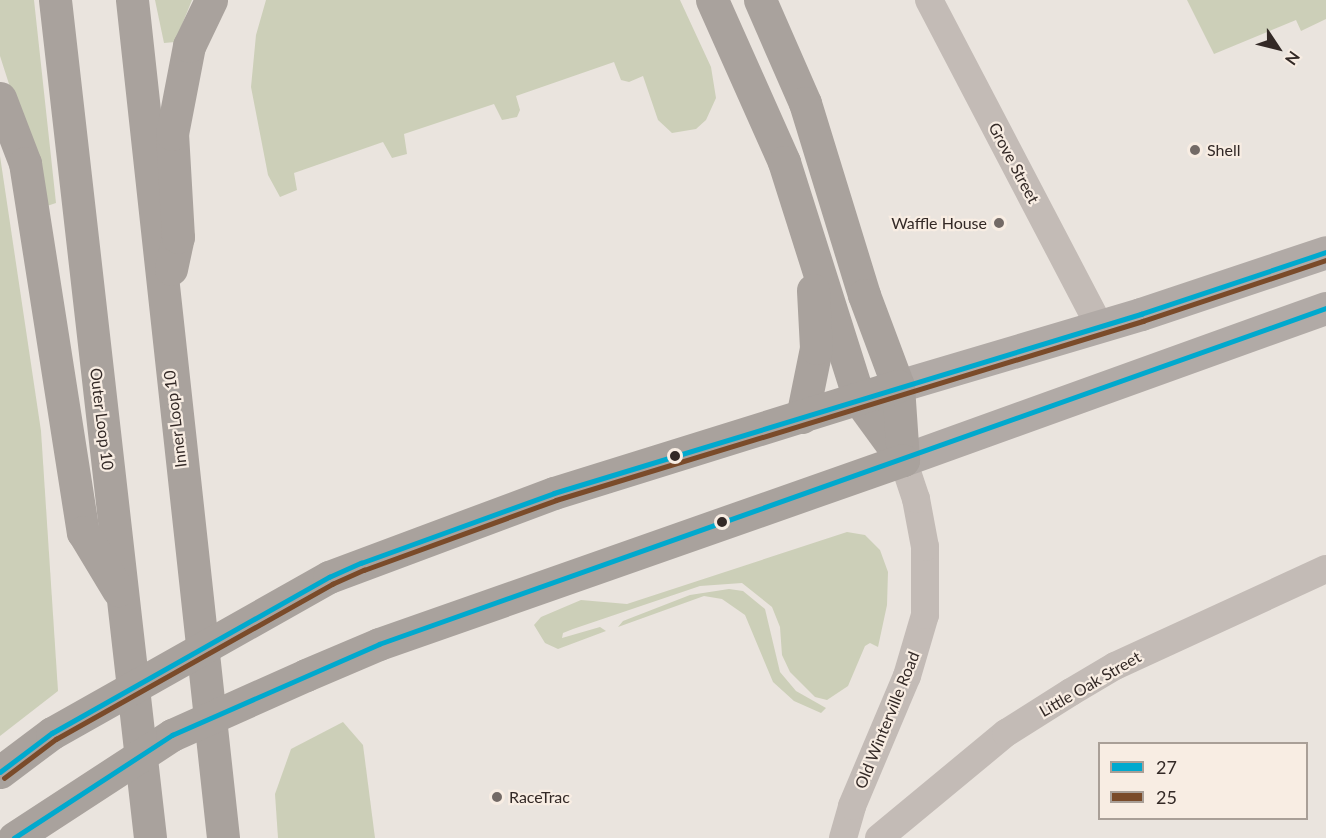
<!DOCTYPE html>
<style>
body{margin:0}
#map{position:relative;width:1326px;height:838px;overflow:hidden;background:#eae4de;font-family:Lato,sans-serif}
div>[style]{position:absolute}
.green>*{inset:0;background:#cccfb8}
.minor>*{height:28px;margin:-14px;padding:0 14px;transform-origin:14px;border-radius:14px;background:#c3bbb6}
.major>*{height:33px;margin:-16.5px;padding:0 16.5px;transform-origin:16.5px;border-radius:16.5px;background:#b1aaa6}
.highway>*{height:33px;margin:-16.5px;padding:0 16.5px;transform-origin:16.5px;border-radius:16.5px;background:#a9a29d}
.bus-1>*{height:4.5px;margin:-2.25px;padding:0 2.25px;transform-origin:2.25px;border-radius:2.25px;background:#00a9ce}
.bus-2>*{height:4.5px;margin:-2.25px;padding:0 2.25px;transform-origin:2.25px;border-radius:2.25px;background:#7a4b2a}
.dots>*{width:16px;height:16px;translate:-50% -50%;box-sizing:border-box;border:3px solid #f8ede3;border-radius:50%}
span{translate:-50% -50%;white-space:nowrap;text-align:center;line-height:1.15;-webkit-text-stroke:4.5px #f8ede3;paint-order:stroke}
.poi-label{font-size:16px;color:#332926}
.left{translate:0 -50%;text-align:left}
.right{translate:-100% -50%;text-align:right}
.street-label{font-size:16px;color:#332926}
.legend{position:absolute;left:1098px;top:742px;width:210px;height:78px;box-sizing:border-box;background:#f8ede3;border:2px solid #a99f97;margin:0;padding:8px 10px;list-style:none;font-size:18px;color:#332926}
.legend li{display:flex;align-items:center;gap:12px;height:30px}
.legend b{width:30px;border:2px solid #a99f97}
.north{position:absolute;left:1248px;top:18px;width:60px;height:60px;-webkit-text-stroke:4px #f8ede3;paint-order:stroke;rotate:125deg;font-size:16px;font-weight:700;line-height:24px;text-align:center;color:#332926}
.north::after{content:'';display:block;margin:auto;width:21px;height:27px;background:#332926;clip-path:polygon(50% 0,100% 100%,50% 72%,0 100%)}
</style>
<div id="map">
<div class="green">
<i style="clip-path:polygon(0 0,34px 0,56px 203px,44px 207px,42px 187px,0 56px)"></i>
<i style="clip-path:polygon(155px 0,192px 0,175px 42px,164px 43px)"></i>
<i style="clip-path:polygon(266px 0,680px 0,711px 67px,716px 98px,706px 120px,696px 129px,672px 133px,658px 120px,643px 76px,629px 82px,621px 80px,614px 62px,516px 96px,520px 110px,517px 117px,502px 120px,494px 104px,404px 134px,407px 154px,392px 158px,383px 142px,294px 173px,297px 190px,280px 197px,268px 175px,251px 87px,256px 35px)"></i>
<i style="clip-path:polygon(1187px 0,1326px 0,1326px 19px,1301px 31px,1296px 20px,1214px 54px)"></i>
<i style="clip-path:polygon(0 156px,41px 431px,58px 691px,0 736px)"></i>
<i style="clip-path:polygon(847px 532px,865px 535px,880px 550px,888px 572px,887px 605px,878px 647px,870px 643px,865px 646px,848px 686px,827px 700px,815px 697px,790px 672px,782px 655px,780px 627px,772px 607px,742px 583px,700px 586px,573px 629px,563px 633px,562px 638px,600px 627px,606px 631px,558px 649px,545px 643px,534px 625px,541px 617px,581px 600px,627px 604px)"></i>
<i style="clip-path:polygon(729px 589px,743px 591px,765px 609px,780px 672px,796px 691px,826px 708px,821px 713px,794px 701px,773px 682px,745px 615px,722px 599px,704px 596px,618px 627px,623px 621px,690px 595px)"></i>
<i style="clip-path:polygon(343px 722px,363px 745px,375px 838px,278px 838px,275px 794px,291px 749px)"></i>
</div>
<div class="minor">
<i style="left:929px;top:0;width:369px;rotate:62.4deg"></i>
<i style="left:843px;top:838px;width:33px;rotate:-74deg"></i>
<i style="left:852px;top:806px;width:141px;rotate:-67.1deg"></i>
<i style="left:907px;top:676px;width:64px;rotate:-73.6deg"></i>
<i style="left:925px;top:615px;width:68px;rotate:-90deg"></i>
<i style="left:925px;top:547px;width:49px;rotate:-100.6deg"></i>
<i style="left:916px;top:499px;width:41px;rotate:-108.4deg"></i>
<i style="left:879px;top:838px;width:165px;rotate:-39.6deg"></i>
<i style="left:1006px;top:733px;width:77px;rotate:-32.2deg"></i>
<i style="left:1071px;top:692px;width:51px;rotate:-30.6deg"></i>
<i style="left:1115px;top:666px;width:232px;rotate:-24.7deg"></i>
</div>
<div class="major">
<i style="left:898px;top:386px;width:253px;rotate:-16.5deg"></i>
<i style="left:1141px;top:314px;width:195px;rotate:-18.5deg"></i>
<i style="left:903px;top:460px;width:449px;rotate:-19.8deg"></i>
</div>
<div class="highway">
<i style="left:55px;top:0;width:843px;rotate:83.53deg"></i>
<i style="left:132px;top:0;width:843px;rotate:83.8deg"></i>
<i style="left:712px;top:0;width:177px;rotate:66deg"></i>
<i style="left:784px;top:162px;width:251px;rotate:72.4deg"></i>
<i style="left:860px;top:401px;width:73px;rotate:53.9deg"></i>
<i style="left:760px;top:0;width:112px;rotate:66.4deg"></i>
<i style="left:805px;top:103px;width:201px;rotate:72.9deg"></i>
<i style="left:864px;top:295px;width:97px;rotate:69.5deg"></i>
<i style="left:898px;top:386px;width:74px;rotate:86.1deg"></i>
<i style="left:0;top:98px;width:70px;rotate:69deg"></i>
<i style="left:25px;top:163px;width:374px;rotate:81.1deg"></i>
<i style="left:83px;top:532px;width:68px;rotate:58.9deg"></i>
<i style="left:171px;top:269px;width:33px;rotate:-78deg"></i>
<i style="left:178px;top:237px;width:103px;rotate:-93.3deg"></i>
<i style="left:172px;top:134px;width:90px;rotate:-79.1deg"></i>
<i style="left:189px;top:46px;width:51px;rotate:-64.4deg"></i>
<i style="left:802px;top:417px;width:70px;rotate:-78.5deg"></i>
<i style="left:816px;top:348px;width:58px;rotate:-93deg"></i>
<i style="left:0;top:772px;width:65px;rotate:-36.9deg"></i>
<i style="left:52px;top:733px;width:318px;rotate:-29.4deg"></i>
<i style="left:329px;top:577px;width:240px;rotate:-20.5deg"></i>
<i style="left:554px;top:493px;width:360px;rotate:-17.3deg"></i>
<i style="left:14px;top:838px;width:189px;rotate:-33.1deg"></i>
<i style="left:172px;top:735px;width:147px;rotate:-24.1deg"></i>
<i style="left:306px;top:675px;width:79px;rotate:-23deg"></i>
<i style="left:379px;top:644px;width:555px;rotate:-19.35deg"></i>
</div>
<div class="bus-1">
<i style="left:0;top:772px;width:65px;rotate:-36.9deg"></i>
<i style="left:52px;top:733px;width:318px;rotate:-29.4deg"></i>
<i style="left:329px;top:577px;width:35px;rotate:-24deg"></i>
<i style="left:361px;top:563px;width:205px;rotate:-19.9deg"></i>
<i style="left:554px;top:493px;width:614px;rotate:-16.96deg"></i>
<i style="left:1141px;top:314px;width:195px;rotate:-18.5deg"></i>
<i style="left:14px;top:838px;width:189px;rotate:-33.1deg"></i>
<i style="left:172px;top:735px;width:226px;rotate:-23.7deg"></i>
<i style="left:379px;top:644px;width:1005px;rotate:-19.53deg"></i>
</div>
<div class="bus-2">
<i style="left:4px;top:778px;width:65px;rotate:-36.9deg"></i>
<i style="left:56px;top:739px;width:317px;rotate:-29.3deg"></i>
<i style="left:332px;top:584px;width:35px;rotate:-24deg"></i>
<i style="left:364px;top:570px;width:204px;rotate:-20deg"></i>
<i style="left:556px;top:500px;width:614px;rotate:-16.96deg"></i>
<i style="left:1143px;top:321px;width:193px;rotate:-18.4deg"></i>
</div>
<div class="dots">
<i style="left:1195px;top:150px;background:#736a66"></i>
<i style="left:999px;top:223px;background:#736a66"></i>
<i style="left:675px;top:456px;background:#332926"></i>
<i style="left:722px;top:522px;background:#332926"></i>
<i style="left:497px;top:797px;background:#736a66"></i>
</div>
<div class="poi-label">
<span class="left" style="left:1207px;top:150px">Shell</span>
<span class="right" style="left:987px;top:223px">Waffle House</span>
<span class="left" style="left:509px;top:797px">RaceTrac</span>
</div>
<div class="street-label">
<span style="left:1014px;top:163px;rotate:62deg">Grove Street</span>
<span style="left:102px;top:419px;rotate:83deg">Outer Loop 10</span>
<span style="left:175px;top:419px;rotate:-97deg">Inner Loop 10</span>
<span style="left:1090px;top:684px;rotate:-30deg">Little Oak Street</span>
<span style="left:887px;top:720px;rotate:-68deg">Old Winterville Road</span>
</div>
<ul class="legend">
<li><b style="height:8px;background:#00a9ce"></b>27</li>
<li><b style="height:8px;background:#7a4b2a"></b>25</li>
</ul>
<div class="north">N</div>
</div>
